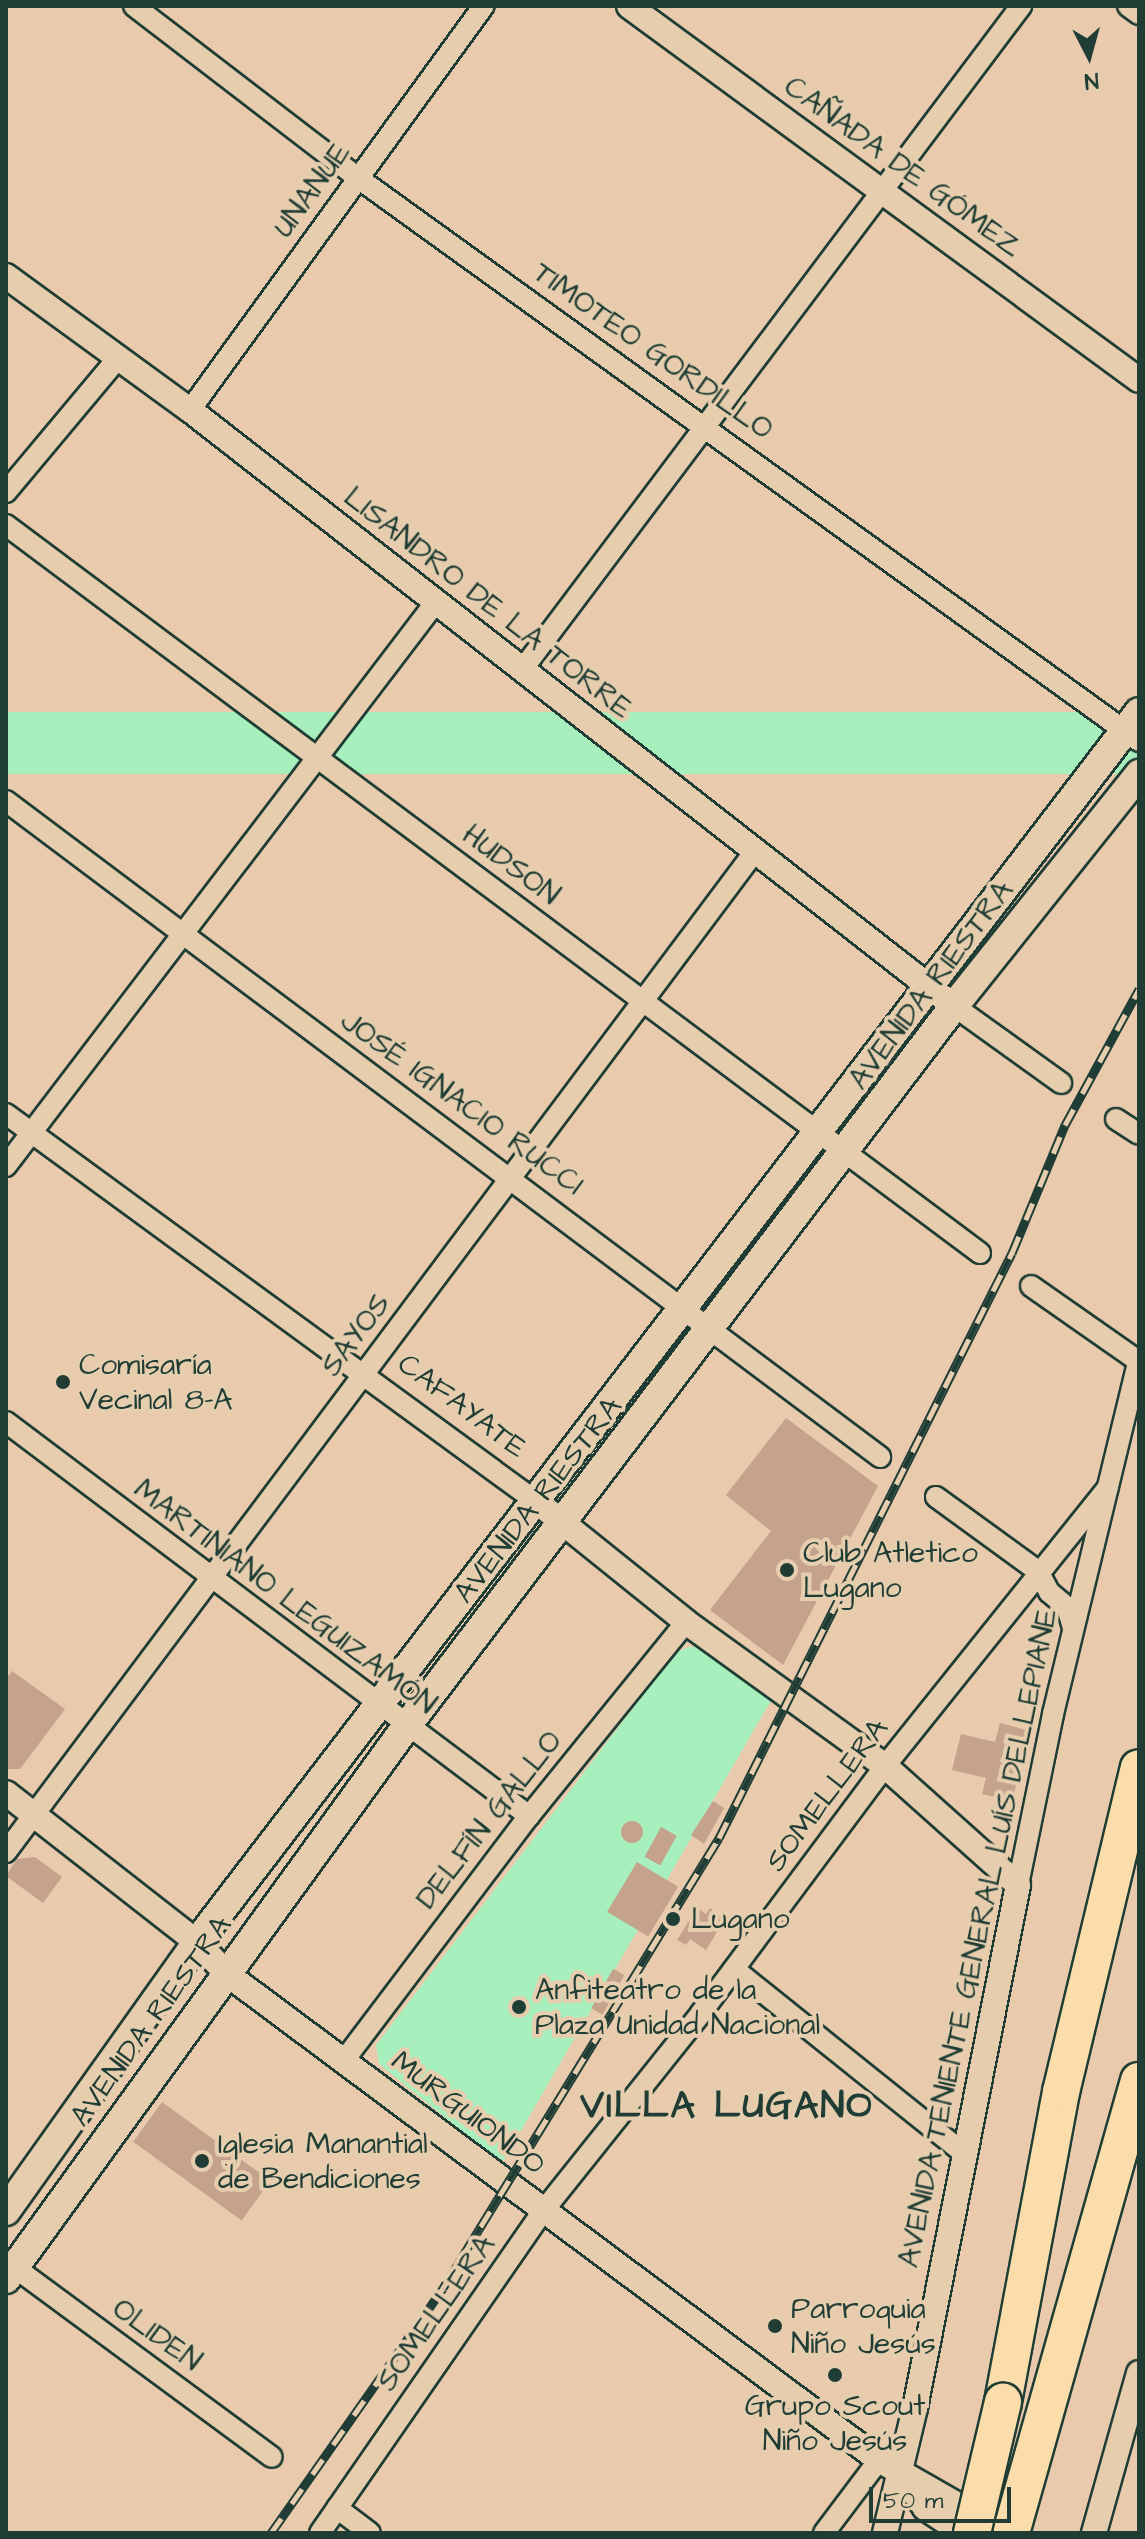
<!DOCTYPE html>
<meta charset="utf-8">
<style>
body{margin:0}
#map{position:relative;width:1145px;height:2539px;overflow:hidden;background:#e9caac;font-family:"Architects Daughter",sans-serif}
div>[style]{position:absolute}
.green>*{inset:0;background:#a7f0be;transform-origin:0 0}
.building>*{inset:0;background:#c4a28b;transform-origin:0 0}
.round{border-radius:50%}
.roads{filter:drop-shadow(2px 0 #1f3d34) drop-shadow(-2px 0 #1f3d34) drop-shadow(0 2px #1f3d34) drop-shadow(0 -2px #1f3d34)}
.minor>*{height:20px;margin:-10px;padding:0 10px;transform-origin:10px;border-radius:10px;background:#e6cdae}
.tertiary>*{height:24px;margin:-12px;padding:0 12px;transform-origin:12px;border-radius:12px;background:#e6cdae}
.secondary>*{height:28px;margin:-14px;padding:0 14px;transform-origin:14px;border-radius:14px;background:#e6cdae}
.motorway>*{height:36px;margin:-18px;padding:0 18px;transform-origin:18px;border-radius:18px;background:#fbddab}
.rail>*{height:9px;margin-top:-4.5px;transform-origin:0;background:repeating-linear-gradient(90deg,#e6cdae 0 18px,#1f3d34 0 36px);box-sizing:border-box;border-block:2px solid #1f3d34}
.bridges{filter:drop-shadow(2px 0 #1f3d34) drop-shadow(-2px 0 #1f3d34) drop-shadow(0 2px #1f3d34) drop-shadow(0 -2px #1f3d34)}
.motorway-bridge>*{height:36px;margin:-18px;padding:0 18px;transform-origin:18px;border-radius:18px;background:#fbddab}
.dots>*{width:22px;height:22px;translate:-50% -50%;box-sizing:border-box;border:4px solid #e6cdae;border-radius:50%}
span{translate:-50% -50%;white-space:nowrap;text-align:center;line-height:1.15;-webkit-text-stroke:8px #e6cdae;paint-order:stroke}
.street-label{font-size:30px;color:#1f3d34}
.poi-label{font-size:30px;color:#1f3d34}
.left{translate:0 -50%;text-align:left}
.district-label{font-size:38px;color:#1f3d34;font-weight:700;letter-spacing:2px}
.frame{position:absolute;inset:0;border:8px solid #1f3d34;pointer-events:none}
.north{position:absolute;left:1049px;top:16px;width:80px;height:80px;-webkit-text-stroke:6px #e6cdae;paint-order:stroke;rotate:174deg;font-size:22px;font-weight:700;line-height:32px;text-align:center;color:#1f3d34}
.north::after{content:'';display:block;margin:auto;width:28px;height:36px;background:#1f3d34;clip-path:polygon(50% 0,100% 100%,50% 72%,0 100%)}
.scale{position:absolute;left:869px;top:2487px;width:142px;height:36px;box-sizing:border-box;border:4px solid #1f3d34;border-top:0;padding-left:10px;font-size:24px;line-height:28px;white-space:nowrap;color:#1f3d34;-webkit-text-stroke:6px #e6cdae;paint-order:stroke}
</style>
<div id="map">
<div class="green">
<i style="left:1139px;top:712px;width:62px;height:1879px;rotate:90deg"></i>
<i style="clip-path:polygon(689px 1647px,701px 1647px,772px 1699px,504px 2160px,497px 2159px,379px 2064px,376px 2045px,675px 1653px)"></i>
</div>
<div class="building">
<i style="clip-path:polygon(786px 1418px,878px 1486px,783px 1665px,710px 1610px,771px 1531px,726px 1495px)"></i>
<i style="clip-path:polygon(12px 1671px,65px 1709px,20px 1769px,6px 1769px,6px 1679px)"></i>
<i style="clip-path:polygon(1000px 1723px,1030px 1731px,1012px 1801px,982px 1794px,986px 1778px,952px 1770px,961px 1734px,995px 1742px)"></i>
<i style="clip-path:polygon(713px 1801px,724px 1808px,704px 1844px,691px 1835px)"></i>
<i class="round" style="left:621px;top:1821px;width:22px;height:22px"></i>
<i style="left:661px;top:1827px;width:18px;height:34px;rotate:29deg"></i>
<i style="clip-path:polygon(35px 1857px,62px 1877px,43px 1903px,6px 1876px,17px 1859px)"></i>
<i style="left:637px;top:1862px;width:48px;height:58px;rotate:31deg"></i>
<i style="clip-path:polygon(697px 1908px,706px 1914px,710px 1908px,725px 1919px,706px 1950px,690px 1939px,686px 1945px,677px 1940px)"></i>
<i style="left:613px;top:1969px;width:13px;height:45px;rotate:29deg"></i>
<i style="left:162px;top:2102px;width:134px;height:49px;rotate:36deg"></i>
</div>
<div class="roads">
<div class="minor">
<i style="left:134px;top:6px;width:282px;rotate:37.5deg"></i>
<i style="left:358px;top:178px;width:963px;rotate:35.79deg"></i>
<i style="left:1128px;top:6px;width:14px;rotate:36deg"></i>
<i style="left:190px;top:410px;width:500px;rotate:-54deg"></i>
<i style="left:6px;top:492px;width:175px;rotate:-50.1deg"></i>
<i style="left:6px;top:525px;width:1216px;rotate:36.78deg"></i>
<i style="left:522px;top:670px;width:831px;rotate:-53.07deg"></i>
<i style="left:6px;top:801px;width:1093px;rotate:36.89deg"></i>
<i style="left:954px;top:1006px;width:132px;rotate:35.7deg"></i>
<i style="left:6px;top:1114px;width:658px;rotate:36.16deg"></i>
<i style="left:1116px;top:1119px;width:27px;rotate:33deg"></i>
<i style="left:6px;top:1166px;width:708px;rotate:-52.69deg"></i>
<i style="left:1031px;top:1286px;width:131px;rotate:35deg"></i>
<i style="left:6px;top:1422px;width:655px;rotate:36.99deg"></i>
<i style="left:936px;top:1497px;width:126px;rotate:36deg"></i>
<i style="left:1038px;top:1571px;width:24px;rotate:62deg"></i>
<i style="left:1049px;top:1592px;width:23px;rotate:40deg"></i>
<i style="left:1067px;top:1607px;width:22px;rotate:74deg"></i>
<i style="left:6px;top:1852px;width:1247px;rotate:-53.19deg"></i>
<i style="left:1018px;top:1885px;width:175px;rotate:-78.4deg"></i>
<i style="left:1053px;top:1714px;width:366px;rotate:-76.4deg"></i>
<i style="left:734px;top:1969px;width:295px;rotate:38.7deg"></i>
<i style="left:345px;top:2059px;width:305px;rotate:-52.9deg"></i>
<i style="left:529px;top:1816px;width:250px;rotate:-51deg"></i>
<i style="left:6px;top:2261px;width:330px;rotate:36.4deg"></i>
<i style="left:337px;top:2508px;width:41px;rotate:37.1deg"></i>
<i style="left:320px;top:2533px;width:393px;rotate:-55.3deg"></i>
<i style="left:544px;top:2210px;width:252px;rotate:-51.4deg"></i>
<i style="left:701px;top:2013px;width:308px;rotate:-53.3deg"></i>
<i style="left:885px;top:1766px;width:356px;rotate:-51.3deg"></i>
<i style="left:824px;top:2533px;width:91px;rotate:-53deg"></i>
</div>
<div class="tertiary">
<i style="left:629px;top:6px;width:632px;rotate:36.25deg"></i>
<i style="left:6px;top:276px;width:228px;rotate:36.1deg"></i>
<i style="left:190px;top:410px;width:969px;rotate:37.96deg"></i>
<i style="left:537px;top:1502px;width:191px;rotate:38.8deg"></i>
<i style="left:686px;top:1622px;width:246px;rotate:35.9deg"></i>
<i style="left:885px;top:1766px;width:178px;rotate:41.8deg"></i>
<i style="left:1018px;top:1885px;width:533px;rotate:101.14deg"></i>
<i style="left:915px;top:2408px;width:129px;rotate:103.5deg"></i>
<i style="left:6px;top:1793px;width:242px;rotate:38deg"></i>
<i style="left:197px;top:1942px;width:44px;rotate:46.8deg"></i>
<i style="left:227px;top:1974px;width:813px;rotate:36.7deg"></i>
<i style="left:879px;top:2460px;width:123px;rotate:29.7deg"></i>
<i style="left:902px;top:2476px;width:39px;rotate:54deg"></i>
<i style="left:925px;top:2508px;width:45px;rotate:33.3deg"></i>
<i style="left:1094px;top:2533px;width:166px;rotate:-74.3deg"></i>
</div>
<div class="secondary">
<i style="left:6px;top:2211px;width:330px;rotate:-54.6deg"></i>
<i style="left:197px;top:1942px;width:1549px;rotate:-52.55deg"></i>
<i style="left:6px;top:2279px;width:682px;rotate:-54.07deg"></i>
<i style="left:406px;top:1727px;width:906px;rotate:-52.76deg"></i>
<i style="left:954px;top:1006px;width:297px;rotate:-51.4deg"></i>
</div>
<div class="motorway">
<i style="left:1003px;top:2402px;width:315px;rotate:-79.4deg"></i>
<i style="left:1061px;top:2092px;width:333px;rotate:-76.5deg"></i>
<i style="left:1011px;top:2533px;width:470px;rotate:-74.2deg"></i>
</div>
</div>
<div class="rail">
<i style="left:271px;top:2533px;width:299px;rotate:-54.9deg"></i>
<i style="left:443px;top:2288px;width:528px;rotate:-58.48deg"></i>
<i style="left:719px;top:1838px;width:654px;rotate:-63.4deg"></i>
<i style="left:1012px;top:1253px;width:139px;rotate:-67.5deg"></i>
<i style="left:1065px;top:1125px;width:155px;rotate:-61.4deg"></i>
</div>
<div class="bridges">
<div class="motorway-bridge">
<i style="left:972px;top:2533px;width:135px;rotate:-76.7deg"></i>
</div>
</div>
<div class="dots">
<i style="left:63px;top:1382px;background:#1f3d34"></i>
<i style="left:787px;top:1570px;background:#1f3d34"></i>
<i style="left:673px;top:1919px;background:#1f3d34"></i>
<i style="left:519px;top:2007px;background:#1f3d34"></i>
<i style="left:202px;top:2161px;background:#1f3d34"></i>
<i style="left:775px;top:2326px;background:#1f3d34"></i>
<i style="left:835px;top:2375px;background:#1f3d34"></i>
</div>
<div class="street-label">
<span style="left:903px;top:167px;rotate:36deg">CAÑADA DE GÓMEZ</span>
<span style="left:312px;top:190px;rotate:-54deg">UNANUE</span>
<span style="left:653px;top:351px;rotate:35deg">TIMOTEO GORDILLO</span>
<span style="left:488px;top:603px;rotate:38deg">LISANDRO DE LA TORRE</span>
<span style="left:511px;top:865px;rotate:37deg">HUDSON</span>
<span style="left:931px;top:985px;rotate:-53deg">AVENIDA RIESTRA</span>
<span style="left:462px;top:1103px;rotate:36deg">JOSÉ IGNACIO RUCCI</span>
<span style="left:356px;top:1335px;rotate:-53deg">SAYOS</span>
<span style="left:462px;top:1406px;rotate:37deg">CAFAYATE</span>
<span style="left:538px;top:1500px;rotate:-52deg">AVENIDA RIESTRA</span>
<span style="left:285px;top:1597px;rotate:37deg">MARTINIANO LEGUIZAMÓN</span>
<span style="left:827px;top:1795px;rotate:-53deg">SOMELLERA</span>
<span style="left:489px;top:1820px;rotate:-52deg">DELFÍN GALLO</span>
<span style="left:978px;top:1938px;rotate:-78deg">AVENIDA TENIENTE GENERAL LUÍS DELLEPIANE</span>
<span style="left:151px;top:2021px;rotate:-54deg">AVENIDA RIESTRA</span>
<span style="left:468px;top:2113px;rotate:37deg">MURGUIONDO</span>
<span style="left:436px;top:2313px;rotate:-55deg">SOMELLERA</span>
<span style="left:157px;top:2335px;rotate:36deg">OLIDEN</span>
</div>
<div class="poi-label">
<span class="left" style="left:79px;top:1382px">Comisaría<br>Vecinal 8-A</span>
<span class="left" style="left:803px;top:1570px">Club Atletico<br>Lugano</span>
<span class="left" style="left:691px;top:1919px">Lugano</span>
<span class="left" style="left:535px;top:2007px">Anfiteatro de la<br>Plaza Unidad Nacional</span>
<span class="left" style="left:218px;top:2161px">Iglesia Manantial<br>de Bendiciones</span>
<span class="left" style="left:791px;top:2326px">Parroquia<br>Niño Jesús</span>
<span style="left:835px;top:2423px">Grupo Scout<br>Niño Jesús</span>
</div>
<div class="district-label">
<span style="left:727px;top:2107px">VILLA LUGANO</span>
</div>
<div class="frame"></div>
<div class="north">N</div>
<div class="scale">50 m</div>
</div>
